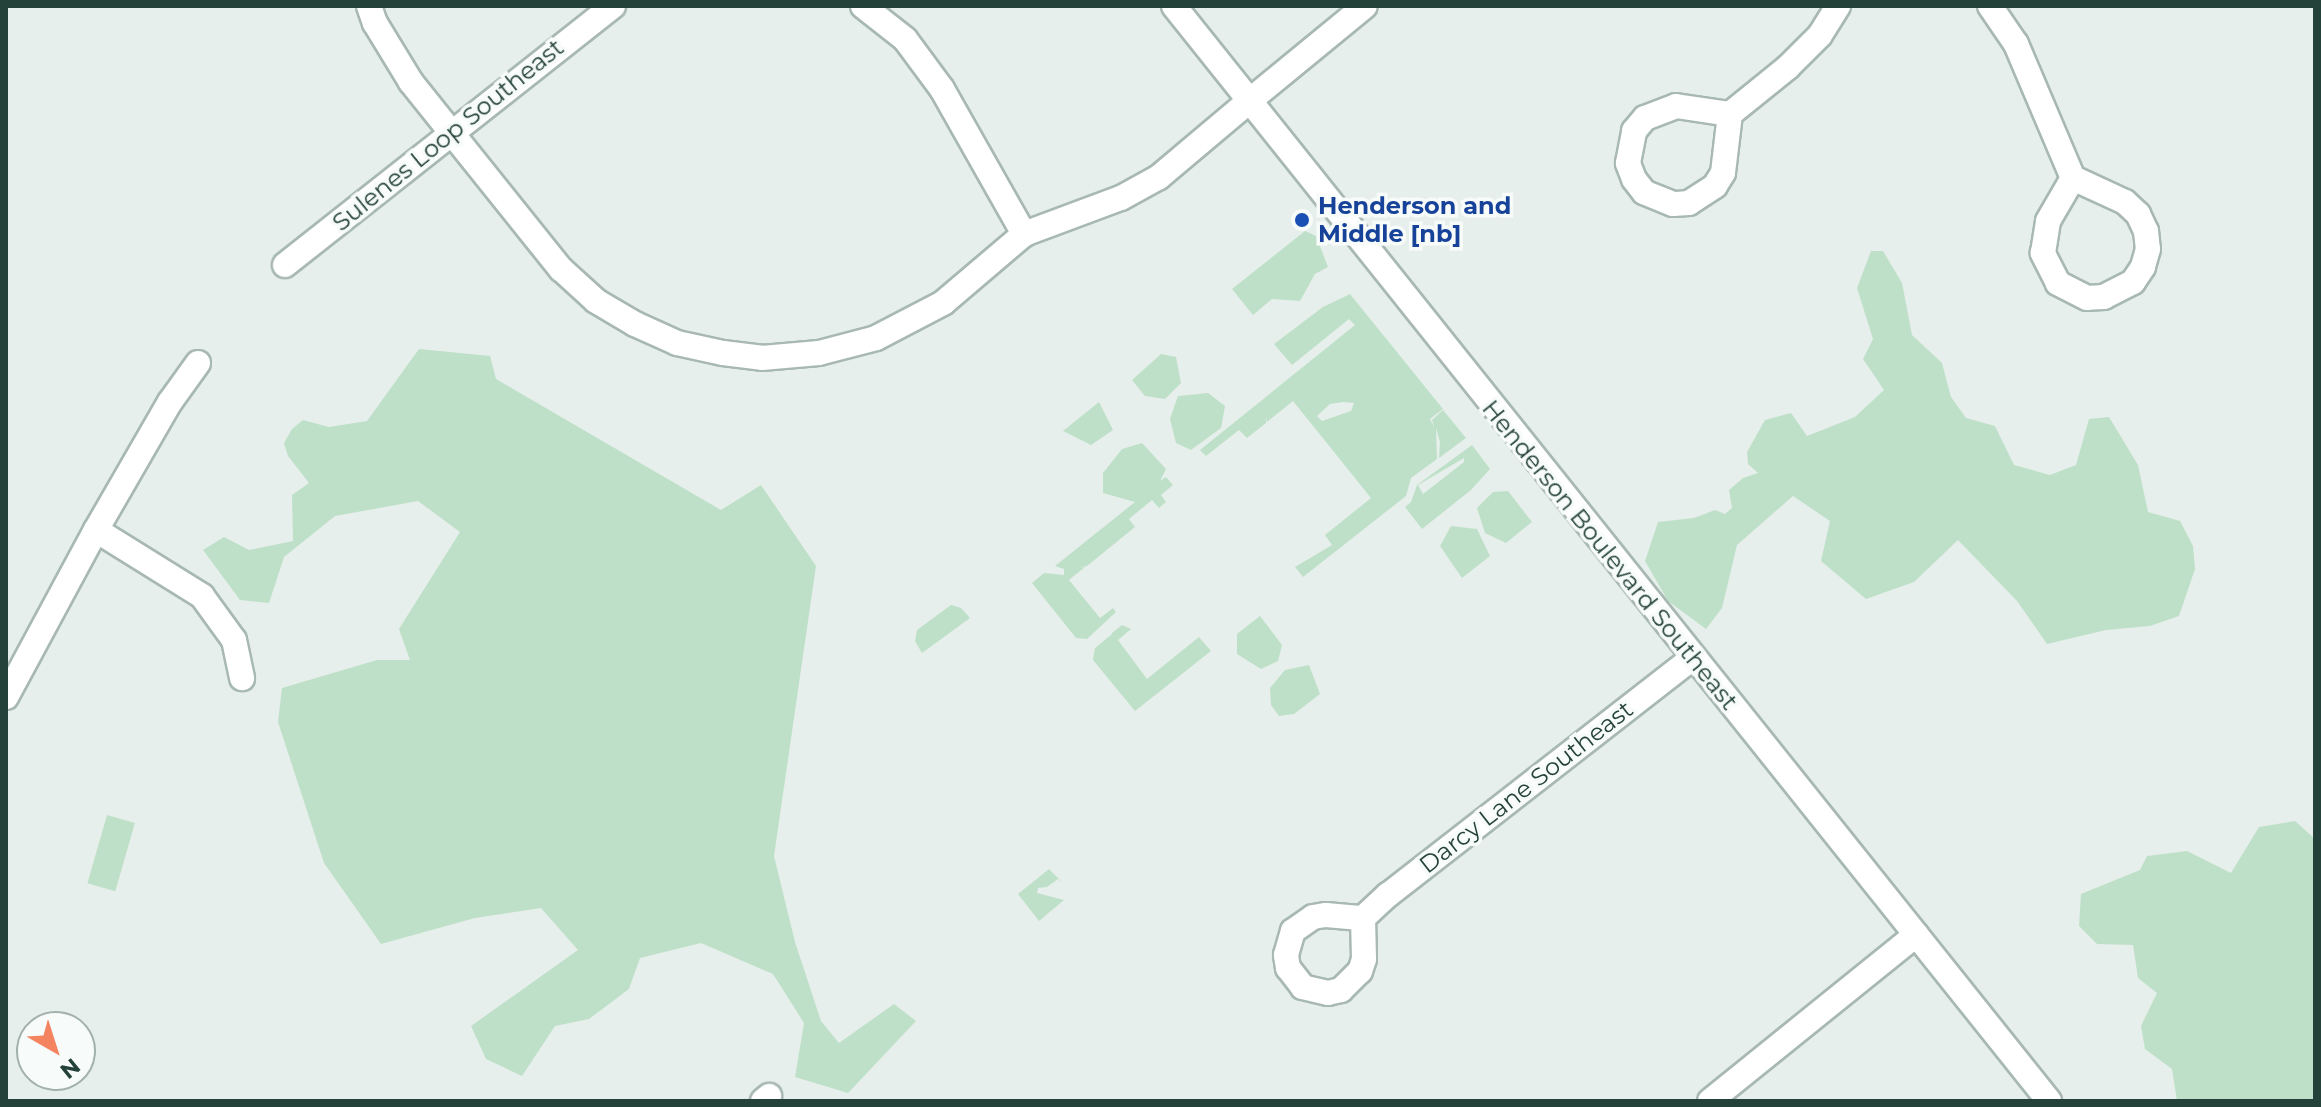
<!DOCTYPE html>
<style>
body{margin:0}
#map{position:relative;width:2321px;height:1107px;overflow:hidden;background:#e6efeb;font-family:Montserrat,sans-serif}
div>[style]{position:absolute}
.green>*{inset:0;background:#bfe0c8;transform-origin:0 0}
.roads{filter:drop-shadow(2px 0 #a8b8b2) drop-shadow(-2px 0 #a8b8b2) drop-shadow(0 2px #a8b8b2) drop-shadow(0 -2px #a8b8b2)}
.street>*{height:24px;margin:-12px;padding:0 12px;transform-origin:12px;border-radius:12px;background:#fff}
.secondary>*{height:24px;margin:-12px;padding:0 12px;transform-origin:12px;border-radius:12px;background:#fff}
.dots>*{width:22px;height:22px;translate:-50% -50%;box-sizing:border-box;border:4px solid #f7fbf9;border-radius:50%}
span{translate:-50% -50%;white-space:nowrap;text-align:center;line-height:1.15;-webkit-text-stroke:7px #f7fbf9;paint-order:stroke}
.street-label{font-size:24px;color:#24423a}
.transit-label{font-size:24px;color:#164399;font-weight:700}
.left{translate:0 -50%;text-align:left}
.frame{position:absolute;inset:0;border:8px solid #24423a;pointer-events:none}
.north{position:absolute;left:16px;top:1011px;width:80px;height:80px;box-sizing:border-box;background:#f7fbf9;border:2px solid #a3b1ad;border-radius:50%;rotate:141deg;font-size:22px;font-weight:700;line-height:32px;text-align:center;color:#24423a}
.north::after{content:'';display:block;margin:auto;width:28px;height:36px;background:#f4845f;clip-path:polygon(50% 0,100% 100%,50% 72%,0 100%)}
</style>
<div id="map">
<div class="green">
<i style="clip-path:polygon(1305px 231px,1316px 236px,1328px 267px,1315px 274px,1300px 301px,1272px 299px,1253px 315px,1232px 289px)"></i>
<i style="clip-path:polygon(1871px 251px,1883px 251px,1902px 283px,1912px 335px,1942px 363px,1951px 397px,1966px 418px,1995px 426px,2014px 465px,2050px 475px,2076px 465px,2089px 419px,2109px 417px,2138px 465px,2148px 512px,2180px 521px,2193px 546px,2195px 569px,2179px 616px,2150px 626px,2106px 630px,2047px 644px,2017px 601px,1958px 540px,1914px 582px,1866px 599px,1821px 561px,1830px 521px,1793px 496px,1737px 545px,1722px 608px,1706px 629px,1668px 601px,1645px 561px,1658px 522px,1694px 518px,1715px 510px,1725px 514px,1732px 508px,1729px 490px,1743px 478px,1758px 473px,1748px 464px,1747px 452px,1765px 420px,1791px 413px,1807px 436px,1855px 417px,1884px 390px,1863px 359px,1873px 339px,1857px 288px)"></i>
<i style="clip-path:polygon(evenodd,1350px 294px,1443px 409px,1430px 419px,1434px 427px,1432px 420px,1443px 410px,1466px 438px,1439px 458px,1440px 442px,1436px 428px,1437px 459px,1411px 478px,1406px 496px,1303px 577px,1295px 567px,1332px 545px,1325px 535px,1371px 498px,1293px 401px,1267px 422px,1266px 417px,1266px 423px,1247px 438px,1239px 430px,1206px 456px,1200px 450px,1355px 325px,1349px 319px,1292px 365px,1274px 344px,1323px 307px,1350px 294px,1343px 402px,1354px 403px,1351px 411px,1322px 421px,1317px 416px,1330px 404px,1343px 402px)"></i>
<i style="clip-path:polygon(419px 349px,490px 356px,496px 379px,721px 510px,761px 485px,816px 566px,774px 856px,795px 942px,821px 1021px,839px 1043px,894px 1004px,916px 1021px,848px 1093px,795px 1077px,804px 1023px,773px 974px,701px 943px,640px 958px,629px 989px,589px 1019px,555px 1026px,522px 1076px,486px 1059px,471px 1026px,578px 950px,541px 908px,475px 918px,381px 944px,324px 863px,278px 722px,282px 688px,377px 660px,410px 660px,399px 629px,460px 532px,418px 501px,335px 516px,284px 557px,269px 603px,240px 600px,203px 550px,224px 537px,249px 550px,293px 541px,292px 495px,309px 483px,288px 456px,284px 443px,292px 429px,303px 420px,329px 427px,367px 421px)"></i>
<i style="clip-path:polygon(1161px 354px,1176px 357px,1181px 383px,1165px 399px,1145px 396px,1132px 380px)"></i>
<i style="clip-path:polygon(1208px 393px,1225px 406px,1221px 428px,1191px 450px,1176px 443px,1170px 419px,1178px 396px)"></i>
<i style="clip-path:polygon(1099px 402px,1113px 430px,1091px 445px,1063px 431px)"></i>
<i style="clip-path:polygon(1142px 443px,1166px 469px,1160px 481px,1166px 477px,1173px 485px,1161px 495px,1166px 502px,1159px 508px,1152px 500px,1129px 519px,1135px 527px,1087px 566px,1078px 568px,1085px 567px,1069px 580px,1100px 618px,1113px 608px,1116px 612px,1087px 639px,1076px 638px,1032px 583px,1044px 573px,1064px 575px,1064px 569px,1055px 566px,1135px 502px,1103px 493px,1103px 473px,1122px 449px)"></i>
<i style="clip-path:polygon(evenodd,1472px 445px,1490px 469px,1471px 490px,1422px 529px,1405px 507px,1411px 502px,1417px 485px,1472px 445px,1464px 458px,1464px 462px,1423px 494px,1418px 485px,1464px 458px)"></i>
<i style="clip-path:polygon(1508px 491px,1532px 522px,1506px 543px,1485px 533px,1477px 508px,1493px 492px)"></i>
<i style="clip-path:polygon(1451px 526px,1477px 529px,1490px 556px,1462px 578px,1440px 546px)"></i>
<i style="clip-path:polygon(951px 605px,961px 608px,970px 618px,922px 653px,915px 641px,917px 630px)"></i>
<i style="clip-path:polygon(1260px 616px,1282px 645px,1278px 661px,1261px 669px,1237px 654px,1237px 634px)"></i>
<i style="clip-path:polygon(1122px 625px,1131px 629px,1118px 640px,1147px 679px,1199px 637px,1211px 651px,1135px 711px,1093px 660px,1095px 648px,1112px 634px,1109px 646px,1112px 633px)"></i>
<i style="clip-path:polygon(1309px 665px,1320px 694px,1294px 714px,1279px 716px,1271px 705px,1270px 688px,1285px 670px)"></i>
<i style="left:107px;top:815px;width:29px;height:71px;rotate:16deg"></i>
<i style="clip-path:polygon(2295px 821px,2315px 839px,2315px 1101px,2177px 1101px,2172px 1069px,2145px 1049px,2141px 1026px,2157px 993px,2138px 978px,2133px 945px,2097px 944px,2079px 926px,2081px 894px,2140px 870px,2147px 856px,2187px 851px,2231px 873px,2259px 827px)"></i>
<i style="clip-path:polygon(1049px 869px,1064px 884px,1058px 879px,1047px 887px,1038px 888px,1037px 893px,1064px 900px,1039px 921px,1018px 894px)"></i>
</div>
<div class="roads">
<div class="street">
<i style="left:369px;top:6px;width:18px;rotate:71deg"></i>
<i style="left:375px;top:23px;width:69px;rotate:58.6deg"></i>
<i style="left:411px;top:82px;width:240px;rotate:51.3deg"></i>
<i style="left:561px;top:269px;width:47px;rotate:42.4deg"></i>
<i style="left:596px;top:301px;width:45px;rotate:30.5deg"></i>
<i style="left:635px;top:324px;width:46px;rotate:24.3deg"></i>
<i style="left:677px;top:343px;width:47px;rotate:12.3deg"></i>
<i style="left:723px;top:353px;width:39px;rotate:7deg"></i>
<i style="left:762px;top:358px;width:57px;rotate:-5deg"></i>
<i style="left:819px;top:353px;width:59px;rotate:-14.7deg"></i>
<i style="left:876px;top:338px;width:76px;rotate:-27.6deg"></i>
<i style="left:943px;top:303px;width:106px;rotate:-40.4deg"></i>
<i style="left:1024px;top:234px;width:103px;rotate:-20.4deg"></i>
<i style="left:1121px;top:198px;width:43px;rotate:-28.9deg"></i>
<i style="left:1159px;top:177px;width:116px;rotate:-40.1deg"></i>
<i style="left:863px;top:6px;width:53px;rotate:38.2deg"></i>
<i style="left:905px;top:39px;width:62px;rotate:53.5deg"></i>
<i style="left:942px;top:89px;width:167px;rotate:60.5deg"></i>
<i style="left:1990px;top:6px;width:46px;rotate:55.6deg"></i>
<i style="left:2016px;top:44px;width:146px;rotate:67deg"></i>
<i style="left:1676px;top:106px;width:55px;rotate:8.4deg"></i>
<i style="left:1730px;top:114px;width:59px;rotate:96.8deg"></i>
<i style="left:1723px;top:173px;width:15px;rotate:122deg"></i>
<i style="left:1715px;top:186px;width:31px;rotate:147deg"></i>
<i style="left:1689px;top:203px;width:16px;rotate:176deg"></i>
<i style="left:1673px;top:204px;width:31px;rotate:-158deg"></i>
<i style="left:1644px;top:192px;width:16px;rotate:-128deg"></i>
<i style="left:1634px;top:179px;width:17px;rotate:-111deg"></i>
<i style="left:1628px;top:163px;width:33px;rotate:-79deg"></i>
<i style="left:1634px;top:131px;width:17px;rotate:-50deg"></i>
<i style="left:1645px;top:118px;width:33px;rotate:-21deg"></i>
<i style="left:1730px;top:114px;width:75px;rotate:-39deg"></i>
<i style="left:1788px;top:67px;width:45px;rotate:-45deg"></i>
<i style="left:1820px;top:35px;width:34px;rotate:-58deg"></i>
<i style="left:2073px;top:178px;width:57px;rotate:24.8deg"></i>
<i style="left:2125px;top:202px;width:18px;rotate:43deg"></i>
<i style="left:2138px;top:214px;width:19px;rotate:65deg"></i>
<i style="left:2146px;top:231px;width:18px;rotate:84deg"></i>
<i style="left:2148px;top:249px;width:19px;rotate:106deg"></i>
<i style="left:2143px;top:267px;width:18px;rotate:124deg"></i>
<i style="left:2133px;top:282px;width:33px;rotate:153deg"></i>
<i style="left:2104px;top:297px;width:17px;rotate:177deg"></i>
<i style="left:2087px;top:298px;width:33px;rotate:-153deg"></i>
<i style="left:2058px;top:283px;width:34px;rotate:-117deg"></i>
<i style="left:2043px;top:253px;width:32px;rotate:-81deg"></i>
<i style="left:2048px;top:221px;width:50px;rotate:-59.8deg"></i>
<i style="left:285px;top:265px;width:418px;rotate:-38.3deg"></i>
<i style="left:96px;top:530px;width:125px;rotate:31.9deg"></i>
<i style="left:202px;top:596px;width:54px;rotate:54deg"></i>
<i style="left:234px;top:640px;width:39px;rotate:78deg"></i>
<i style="left:6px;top:697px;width:190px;rotate:-61.7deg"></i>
<i style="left:96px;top:530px;width:148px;rotate:-60deg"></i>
<i style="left:170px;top:402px;width:48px;rotate:-54.3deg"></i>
<i style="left:1326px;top:915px;width:37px;rotate:5deg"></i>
<i style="left:1363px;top:918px;width:41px;rotate:88.6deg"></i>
<i style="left:1364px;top:959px;width:13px;rotate:108deg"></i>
<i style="left:1360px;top:971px;width:27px;rotate:135deg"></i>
<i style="left:1341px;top:990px;width:13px;rotate:167deg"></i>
<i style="left:1328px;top:993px;width:26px;rotate:-167deg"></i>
<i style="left:1303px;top:987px;width:24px;rotate:-128deg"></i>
<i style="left:1288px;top:968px;width:13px;rotate:-99deg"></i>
<i style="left:1286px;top:955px;width:25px;rotate:-74deg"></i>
<i style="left:1293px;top:931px;width:24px;rotate:-35deg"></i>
<i style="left:1313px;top:917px;width:13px;rotate:-9deg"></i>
<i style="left:1363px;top:918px;width:34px;rotate:-43deg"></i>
<i style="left:1388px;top:895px;width:385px;rotate:-37.9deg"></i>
<i style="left:763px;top:1101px;width:8px;rotate:-40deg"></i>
<i style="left:1710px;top:1101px;width:265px;rotate:-38.9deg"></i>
</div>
<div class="secondary">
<i style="left:1174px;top:6px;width:1402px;rotate:51.37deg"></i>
<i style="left:1248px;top:102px;width:151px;rotate:-39.4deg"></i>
</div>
</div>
<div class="dots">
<i style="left:1302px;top:220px;background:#1a4fb4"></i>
</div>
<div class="street-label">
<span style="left:448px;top:135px;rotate:-39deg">Sulenes Loop Southeast</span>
<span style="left:1610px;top:555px;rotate:51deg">Henderson Boulevard Southeast</span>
<span style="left:1526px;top:787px;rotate:-38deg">Darcy Lane Southeast</span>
</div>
<div class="transit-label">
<span class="left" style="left:1318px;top:220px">Henderson and<br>Middle [nb]</span>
</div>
<div class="frame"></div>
<div class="north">N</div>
</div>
